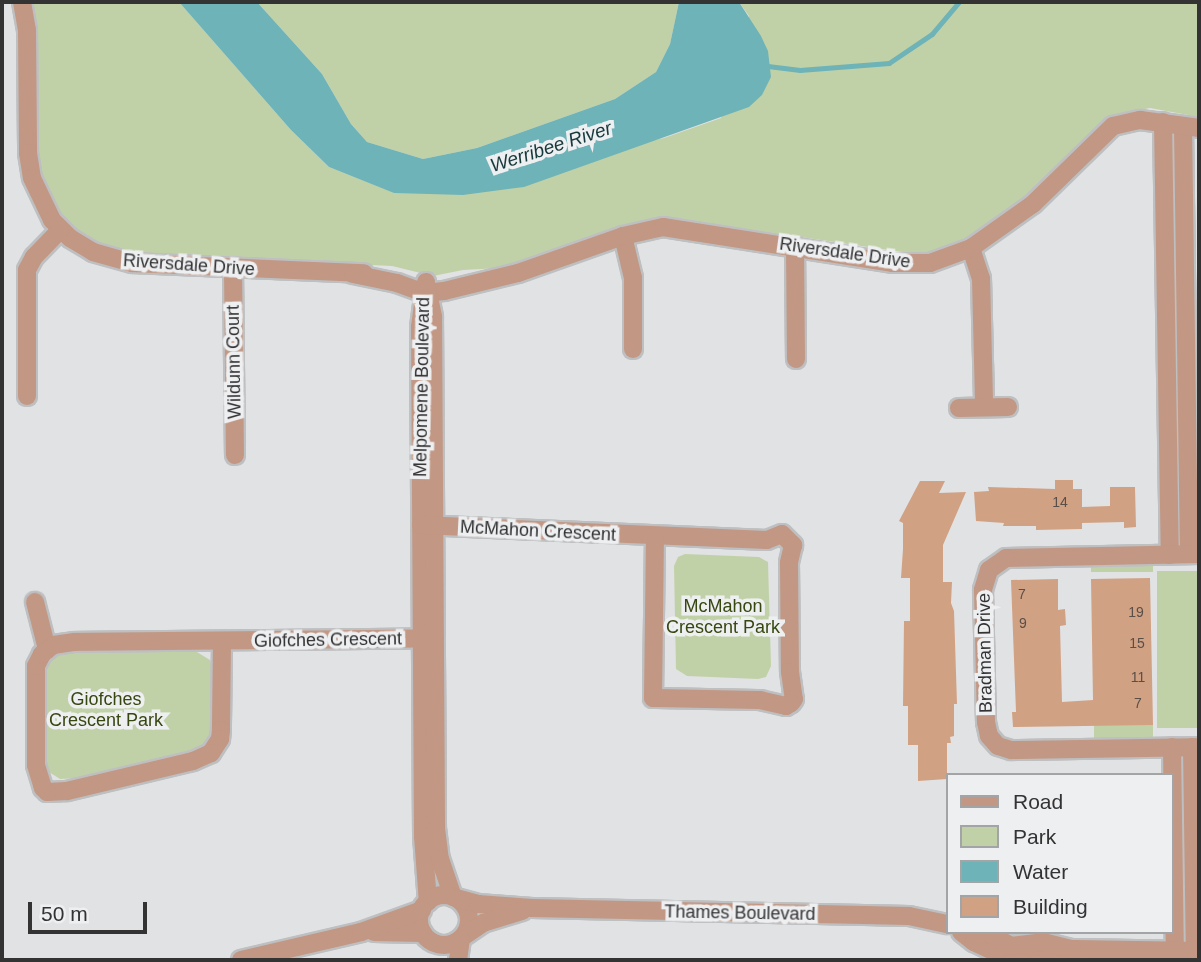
<!DOCTYPE html>
<style>
body{margin:0}
#map{position:relative;width:1201px;height:962px;overflow:hidden;background:#e1e2e4;font-family:Helvetica,sans-serif}
div>[style]{position:absolute}
.green>*{inset:0;background:#c1d1a7;transform-origin:0 0}
.water>*{inset:0;background:#6eb3b8}
.stream>*{height:4.5px;margin:-2.25px;padding:0 2.25px;transform-origin:2.25px;border-radius:2.25px;background:#6eb3b8}
.building>*{inset:0;background:#d1a183}
.roads{filter:drop-shadow(2px 0 #bebfc1) drop-shadow(-2px 0 #bebfc1) drop-shadow(0 2px #bebfc1) drop-shadow(0 -2px #bebfc1)}
.minor>*{height:18px;margin:-9px;padding:0 9px;transform-origin:9px;border-radius:9px;background:#c29783}
.minor>.ring{margin:-9px;padding:0;box-sizing:content-box;background:none;border:18px solid #c29783;border-radius:50%}
span{translate:-50% -50%;white-space:nowrap;text-align:center;line-height:1.15;-webkit-text-stroke:7px #eeeff1;paint-order:stroke}
.number-label{font-size:14px;color:#5a4e48}
.number-label span{-webkit-text-stroke-width:0}
.street-label{font-size:18px;color:#333334}
.park-label{font-size:18px;color:#374710}
.water-label{font-size:19px;color:#16393c;font-style:italic}
.frame{position:absolute;inset:0;border:4px solid #333334;pointer-events:none}
.legend{position:absolute;left:946px;top:773px;width:228px;height:161px;box-sizing:border-box;background:#eeeff1;border:2px solid #a3a4a5;margin:0;padding:9px 12px;list-style:none;font-size:21px;color:#333334}
.legend li{display:flex;align-items:center;gap:14px;height:35px}
.legend b{width:35px;border:2px solid #a3a4a5}
.scale{position:absolute;left:28px;top:902px;width:119px;height:32px;box-sizing:border-box;border:4px solid #333334;border-top:0;padding-left:9px;font-size:21px;line-height:24px;white-space:nowrap;color:#333334;-webkit-text-stroke:5px #eeeff1;paint-order:stroke}
</style>
<div id="map">
<div class="green">
<i style="clip-path:polygon(31px 2px,179px 2px,291px 130px,329px 167px,395px 193px,664px 138px,721px 118px,749px 16px,739px 2px,1199px 2px,1199px 117px,1150px 108px,1115px 115px,1093px 130px,1039px 187px,1014px 207px,958px 244px,922px 255px,672px 218px,619px 226px,501px 268px,463px 270px,433px 276px,392px 266px,134px 254px,101px 246px,74px 229px,51px 202px,39px 173px,36px 42px)"></i>
<i style="clip-path:polygon(257px 2px,679px 2px,670px 44px,656px 72px,615px 99px,477px 148px,423px 159px,367px 142px,351px 124px,322px 74px)"></i>
<i style="clip-path:polygon(685px 554px,759px 557px,768px 562px,771px 666px,766px 677px,758px 679px,687px 676px,676px 669px,674px 566px,678px 557px)"></i>
<i style="left:1153px;top:563px;width:9px;height:62px;rotate:90deg"></i>
<i style="left:1199px;top:571px;width:157px;height:42px;rotate:90deg"></i>
<i style="clip-path:polygon(192px 649px,210px 660px,213px 672px,213px 734px,204px 748px,82px 778px,60px 779px,49px 772px,45px 760px,44px 672px,52px 656px,62px 650px)"></i>
<i style="left:1094px;top:725px;width:59px;height:16px"></i>
</div>
<div class="water">
<i style="clip-path:polygon(179px 2px,257px 2px,322px 74px,351px 124px,367px 142px,423px 159px,477px 148px,615px 99px,656px 72px,670px 44px,679px 2px,739px 2px,761px 36px,768px 51px,771px 77px,762px 95px,749px 107px,524px 187px,463px 195px,394px 193px,329px 167px,291px 130px)"></i>
</div>
<div class="stream">
<i style="left:768px;top:66px;width:32px;rotate:7deg"></i>
<i style="left:800px;top:70px;width:89px;rotate:-4.5deg"></i>
<i style="left:889px;top:63px;width:52px;rotate:-34deg"></i>
<i style="left:932px;top:34px;width:42px;rotate:-49.8deg"></i>
</div>
<div class="building">
<i style="clip-path:polygon(1055px 480px,1073px 480px,1073px 489px,1082px 489px,1082px 507px,1110px 506px,1110px 487px,1135px 487px,1136px 527px,1124px 528px,1124px 522px,1082px 523px,1082px 529px,1036px 530px,1036px 526px,1003px 526px,1004px 523px,976px 521px,974px 492px,989px 491px,988px 487px,1055px 489px)"></i>
<i style="clip-path:polygon(920px 481px,945px 481px,939px 493px,966px 492px,943px 545px,943px 582px,952px 582px,951px 603px,954px 611px,957px 704px,954px 704px,954px 736px,950px 737px,951px 743px,947px 743px,947px 779px,918px 781px,918px 745px,908px 745px,908px 706px,903px 706px,904px 621px,910px 621px,910px 578px,901px 578px,903px 549px,903px 523px,899px 521px)"></i>
<i style="clip-path:polygon(1150px 578px,1153px 725px,1013px 727px,1012px 712px,1016px 712px,1011px 580px,1058px 579px,1058px 610px,1065px 609px,1066px 625px,1060px 626px,1062px 702px,1093px 700px,1091px 579px)"></i>
</div>
<div class="roads">
<div class="minor">
<i style="left:22px;top:2px;width:28px;rotate:80deg"></i>
<i style="left:27px;top:30px;width:123px;rotate:89.5deg"></i>
<i style="left:28px;top:153px;width:25px;rotate:81deg"></i>
<i style="left:32px;top:178px;width:47px;rotate:64.5deg"></i>
<i style="left:52px;top:220px;width:25px;rotate:45deg"></i>
<i style="left:70px;top:238px;width:27px;rotate:31deg"></i>
<i style="left:93px;top:252px;width:41px;rotate:15.8deg"></i>
<i style="left:132px;top:263px;width:232px;rotate:2.5deg"></i>
<i style="left:1163px;top:122px;width:433px;rotate:89.1deg"></i>
<i style="left:1183px;top:126px;width:428px;rotate:89.2deg"></i>
<i style="left:623px;top:236px;width:43px;rotate:76.6deg"></i>
<i style="left:633px;top:278px;width:71px;rotate:90deg"></i>
<i style="left:795px;top:246px;width:113px;rotate:89.5deg"></i>
<i style="left:971px;top:248px;width:32px;rotate:72deg"></i>
<i style="left:981px;top:278px;width:127px;rotate:88.6deg"></i>
<i style="left:233px;top:268px;width:187px;rotate:89.4deg"></i>
<i style="left:353px;top:274px;width:45px;rotate:11.6deg"></i>
<i style="left:397px;top:283px;width:30px;rotate:20deg"></i>
<i style="left:425px;top:293px;width:19px;rotate:-6deg"></i>
<i style="left:444px;top:291px;width:76px;rotate:-13.7deg"></i>
<i style="left:518px;top:273px;width:111px;rotate:-19.4deg"></i>
<i style="left:623px;top:236px;width:41px;rotate:-12.7deg"></i>
<i style="left:663px;top:227px;width:232px;rotate:8.9deg"></i>
<i style="left:892px;top:263px;width:38px"></i>
<i style="left:930px;top:263px;width:44px;rotate:-20.1deg"></i>
<i style="left:971px;top:248px;width:76px;rotate:-35.4deg"></i>
<i style="left:1033px;top:204px;width:112px;rotate:-44.3deg"></i>
<i style="left:1113px;top:126px;width:28px;rotate:-13deg"></i>
<i style="left:1140px;top:120px;width:60px;rotate:7.7deg"></i>
<i style="left:426px;top:282px;width:45px;rotate:97.6deg"></i>
<i style="left:420px;top:327px;width:509px;rotate:89.66deg"></i>
<i style="left:423px;top:836px;width:66px;rotate:85.7deg"></i>
<i style="left:427px;top:288px;width:30px;rotate:78deg"></i>
<i style="left:433px;top:317px;width:511px;rotate:89.66deg"></i>
<i style="left:436px;top:828px;width:31px;rotate:83deg"></i>
<i style="left:440px;top:859px;width:40px;rotate:71.1deg"></i>
<i style="left:27px;top:396px;width:126px;rotate:-90deg"></i>
<i style="left:27px;top:270px;width:15px;rotate:-62deg"></i>
<i style="left:34px;top:257px;width:37px;rotate:-46deg"></i>
<i style="left:959px;top:408px;width:49px;rotate:-1.2deg"></i>
<i style="left:421px;top:525px;width:346px;rotate:2.5deg"></i>
<i style="left:767px;top:540px;width:16px;rotate:-22deg"></i>
<i style="left:782px;top:534px;width:16px;rotate:45deg"></i>
<i style="left:793px;top:545px;width:18px;rotate:103deg"></i>
<i style="left:789px;top:563px;width:109px;rotate:89.5deg"></i>
<i style="left:790px;top:672px;width:27px;rotate:82deg"></i>
<i style="left:794px;top:699px;width:5px;rotate:127deg"></i>
<i style="left:791px;top:703px;width:6px;rotate:149deg"></i>
<i style="left:786px;top:706px;width:26px;rotate:-167deg"></i>
<i style="left:761px;top:700px;width:108px;rotate:-178.9deg"></i>
<i style="left:653px;top:698px;width:162px;rotate:-89.3deg"></i>
<i style="left:1199px;top:554px;width:193px;rotate:178.8deg"></i>
<i style="left:1006px;top:558px;width:21px;rotate:145deg"></i>
<i style="left:989px;top:570px;width:21px;rotate:107deg"></i>
<i style="left:983px;top:590px;width:132px;rotate:88.7deg"></i>
<i style="left:986px;top:722px;width:14px;rotate:78deg"></i>
<i style="left:989px;top:736px;width:13px;rotate:48deg"></i>
<i style="left:998px;top:746px;width:14px;rotate:17deg"></i>
<i style="left:1011px;top:750px;width:188px;rotate:-0.9deg"></i>
<i style="left:35px;top:602px;width:49px;rotate:75.7deg"></i>
<i style="left:222px;top:642px;width:88px;rotate:90.7deg"></i>
<i style="left:221px;top:730px;width:9px;rotate:96deg"></i>
<i style="left:220px;top:739px;width:17px;rotate:123deg"></i>
<i style="left:211px;top:753px;width:20px;rotate:156deg"></i>
<i style="left:193px;top:761px;width:130px;rotate:166.6deg"></i>
<i style="left:67px;top:791px;width:20px;rotate:177deg"></i>
<i style="left:47px;top:792px;width:6px;rotate:-135deg"></i>
<i style="left:43px;top:788px;width:24px;rotate:-107deg"></i>
<i style="left:36px;top:765px;width:99px;rotate:-90deg"></i>
<i style="left:36px;top:666px;width:13px;rotate:-63deg"></i>
<i style="left:42px;top:654px;width:14px;rotate:-39deg"></i>
<i style="left:53px;top:645px;width:22px;rotate:-8deg"></i>
<i style="left:75px;top:642px;width:360px;rotate:-0.6deg"></i>
<i style="left:1172px;top:747px;width:204px;rotate:89.2deg"></i>
<i style="left:1192px;top:747px;width:204px;rotate:89.2deg"></i>
<i class="ring" style="left:419px;top:895px;width:32px;height:32px"></i>
<i style="left:456px;top:898px;width:23px;rotate:15deg"></i>
<i style="left:478px;top:904px;width:54px;rotate:4.2deg"></i>
<i style="left:532px;top:908px;width:377px;rotate:1.2deg"></i>
<i style="left:909px;top:916px;width:39px;rotate:12deg"></i>
<i style="left:374px;top:932px;width:49px;rotate:1.2deg"></i>
<i style="left:961px;top:932px;width:16px;rotate:38deg"></i>
<i style="left:974px;top:942px;width:42px;rotate:25.3deg"></i>
<i style="left:1012px;top:960px;width:63px;rotate:-10.1deg"></i>
<i style="left:1074px;top:949px;width:125px;rotate:0.9deg"></i>
<i style="left:986px;top:932px;width:29px;rotate:29deg"></i>
<i style="left:1011px;top:946px;width:32px;rotate:-7deg"></i>
<i style="left:1043px;top:942px;width:30px;rotate:14deg"></i>
<i style="left:464px;top:936px;width:23px;rotate:-34deg"></i>
<i style="left:483px;top:923px;width:41px;rotate:-17.1deg"></i>
<i style="left:241px;top:960px;width:123px;rotate:-13.1deg"></i>
<i style="left:361px;top:932px;width:65px;rotate:-19.8deg"></i>
<i style="left:458px;top:960px;width:21px;rotate:-82deg"></i>
</div>
</div>
<div class="number-label">
<span style="left:1060px;top:502px">14</span>
<span style="left:1022px;top:594px">7</span>
<span style="left:1136px;top:612px">19</span>
<span style="left:1023px;top:623px">9</span>
<span style="left:1137px;top:643px">15</span>
<span style="left:1138px;top:677px">11</span>
<span style="left:1138px;top:703px">7</span>
</div>
<div class="street-label">
<span style="left:845px;top:253px;rotate:8deg">Riversdale Drive</span>
<span style="left:189px;top:265px;rotate:4deg">Riversdale Drive</span>
<span style="left:234px;top:362px;rotate:-91deg">Wildunn Court</span>
<span style="left:422px;top:387px;rotate:-89deg">Melpomene Boulevard</span>
<span style="left:538px;top:531px;rotate:3deg">McMahon Crescent</span>
<span style="left:328px;top:640px;rotate:-1deg">Giofches Crescent</span>
<span style="left:985px;top:653px;rotate:-91deg">Bradman Drive</span>
<span style="left:740px;top:913px;rotate:1deg">Thames Boulevard</span>
</div>
<div class="park-label">
<span style="left:723px;top:617px">McMahon<br>Crescent Park</span>
<span style="left:106px;top:710px">Giofches<br>Crescent Park</span>
</div>
<div class="water-label">
<span style="left:551px;top:147px;rotate:-18deg">Werribee River</span>
</div>
<div class="frame"></div>
<ul class="legend">
<li><b style="height:9px;background:#c29783"></b>Road</li>
<li><b style="height:19px;background:#c1d1a7"></b>Park</li>
<li><b style="height:19px;background:#6eb3b8"></b>Water</li>
<li><b style="height:19px;background:#d1a183"></b>Building</li>
</ul>
<div class="scale">50 m</div>
</div>
